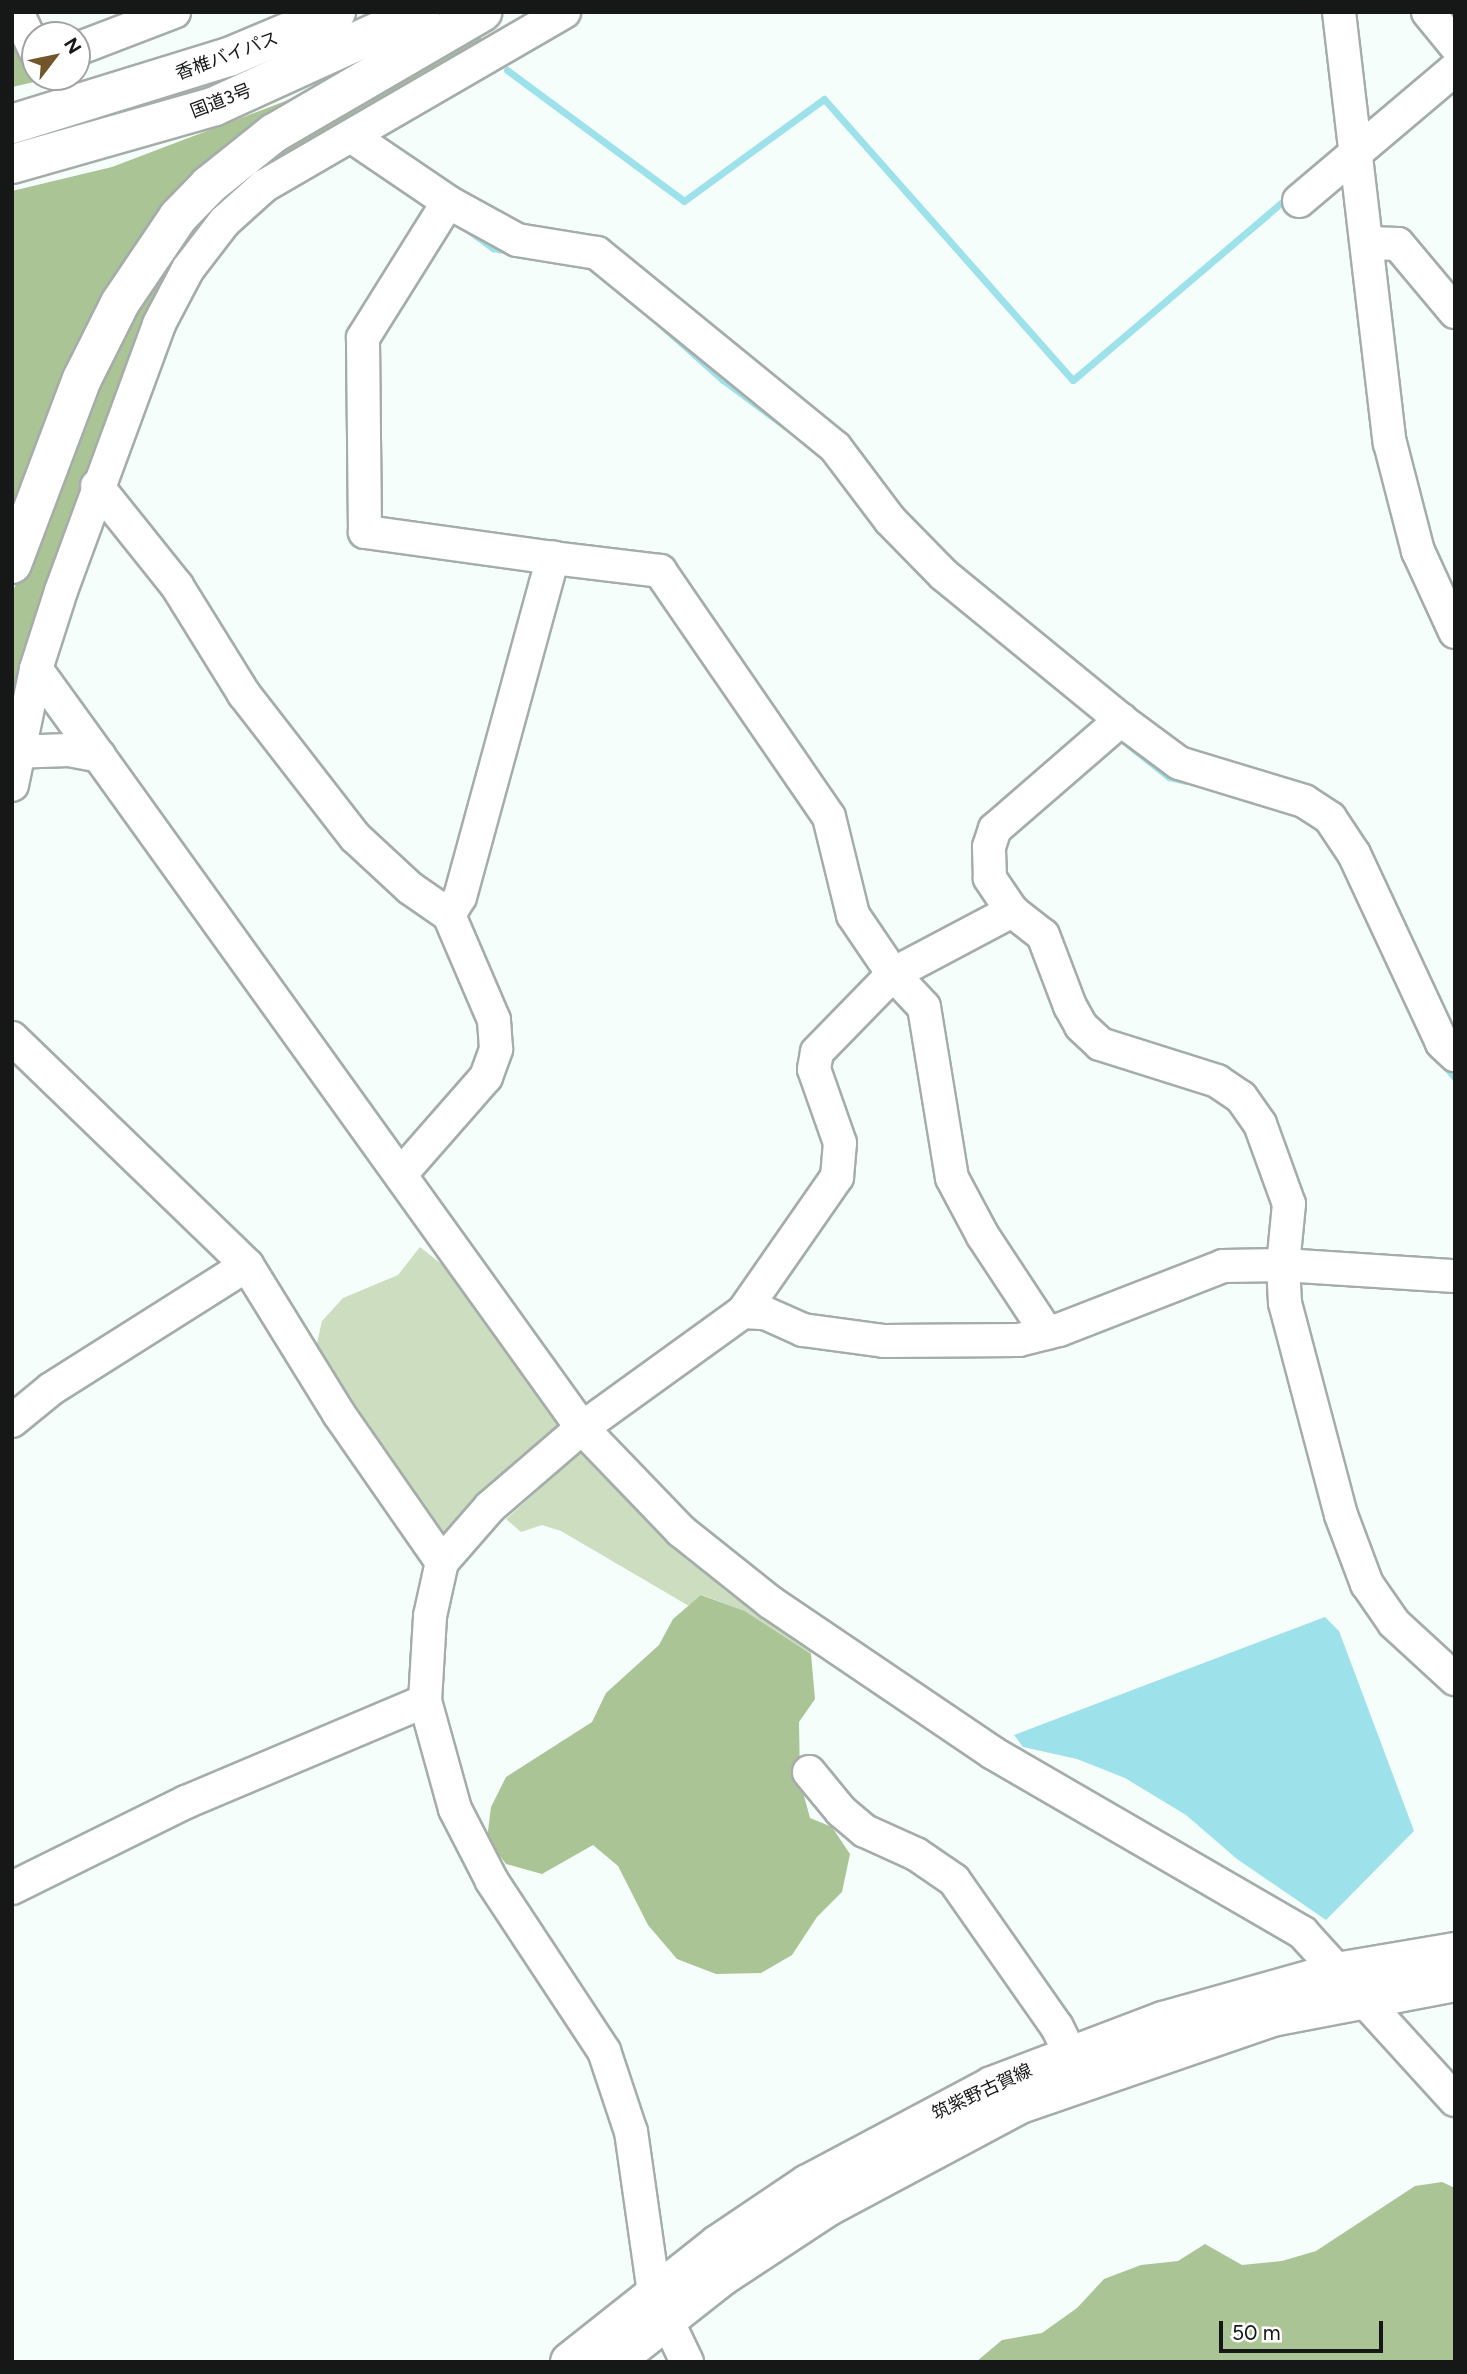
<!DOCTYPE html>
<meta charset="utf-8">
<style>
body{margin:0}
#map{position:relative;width:1467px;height:2374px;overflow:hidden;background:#f5fefa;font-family:Figtree,"Noto Sans JP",sans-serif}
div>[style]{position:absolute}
.green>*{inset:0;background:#ccddc0}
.forest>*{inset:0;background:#abc496}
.water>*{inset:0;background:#9de2ea}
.stream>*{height:7px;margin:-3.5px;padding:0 3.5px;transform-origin:3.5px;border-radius:3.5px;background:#9de2ea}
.roads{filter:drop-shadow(2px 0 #a5ada9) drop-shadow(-2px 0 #a5ada9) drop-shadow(0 2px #a5ada9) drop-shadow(0 -2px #a5ada9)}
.minor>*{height:32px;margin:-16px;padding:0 16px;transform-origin:16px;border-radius:16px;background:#fff}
.major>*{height:38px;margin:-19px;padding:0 19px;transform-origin:19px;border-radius:19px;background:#fff}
.highway>*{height:38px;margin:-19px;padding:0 19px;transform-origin:19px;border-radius:19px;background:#fff}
span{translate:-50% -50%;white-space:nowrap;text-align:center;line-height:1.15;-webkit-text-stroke:5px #fff;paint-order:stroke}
.street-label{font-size:18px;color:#151816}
.frame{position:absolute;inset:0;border:14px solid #151816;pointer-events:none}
.north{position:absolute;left:21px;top:21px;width:70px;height:70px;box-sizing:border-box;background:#fff;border:2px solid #a1a3a2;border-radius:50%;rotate:58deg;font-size:19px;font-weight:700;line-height:28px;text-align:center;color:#151816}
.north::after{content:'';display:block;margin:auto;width:24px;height:32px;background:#725528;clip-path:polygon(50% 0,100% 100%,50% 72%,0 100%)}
.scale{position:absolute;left:1219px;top:2321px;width:164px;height:32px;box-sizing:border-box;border:4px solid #151816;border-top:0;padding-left:9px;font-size:21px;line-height:24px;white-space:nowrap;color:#151816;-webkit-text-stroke:5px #fff;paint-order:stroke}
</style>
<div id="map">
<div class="green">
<i style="clip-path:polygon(420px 1247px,444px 1266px,557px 1425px,511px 1468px,452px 1538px,438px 1541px,315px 1352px,322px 1321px,343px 1298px,398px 1275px)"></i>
<i style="clip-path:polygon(583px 1450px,813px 1644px,811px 1654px,745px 1611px,702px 1595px,689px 1606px,561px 1531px,542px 1525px,521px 1532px,506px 1519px)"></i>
</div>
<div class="forest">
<i style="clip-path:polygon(12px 25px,34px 82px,12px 87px)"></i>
<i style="clip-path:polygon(475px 34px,488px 43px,255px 178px,126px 368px,52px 582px,12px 736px,12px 595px,50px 483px,153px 269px,231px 178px)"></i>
<i style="clip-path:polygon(330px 84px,191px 191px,12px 538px,12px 191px,112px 167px)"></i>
<i style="clip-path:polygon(701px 1595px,745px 1611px,811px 1654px,815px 1699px,799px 1722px,800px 1781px,810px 1818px,832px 1827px,850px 1854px,842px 1892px,817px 1917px,792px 1955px,761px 1973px,716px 1974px,677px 1959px,648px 1925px,618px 1866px,593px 1845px,542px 1874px,506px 1864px,487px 1839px,491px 1807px,506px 1777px,592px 1722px,606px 1693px,659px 1645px,673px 1619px)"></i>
<i style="clip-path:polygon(1442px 2182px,1455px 2188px,1455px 2362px,976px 2362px,1002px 2340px,1042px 2333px,1077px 2308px,1104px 2279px,1141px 2265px,1178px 2261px,1205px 2244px,1242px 2265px,1282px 2261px,1316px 2251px,1415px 2186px)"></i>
</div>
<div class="water">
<i style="clip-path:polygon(1325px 1617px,1339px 1631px,1414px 1831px,1326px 1920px,1237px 1859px,1186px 1815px,1125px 1778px,1077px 1759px,1023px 1747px,1014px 1735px)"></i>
</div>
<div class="stream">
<i style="left:507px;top:70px;width:220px;rotate:36.5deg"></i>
<i style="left:684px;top:201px;width:173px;rotate:-36.1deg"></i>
<i style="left:824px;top:99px;width:375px;rotate:48.5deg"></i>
<i style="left:1073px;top:380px;width:284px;rotate:-40.4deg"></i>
<i style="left:468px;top:230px;width:31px;rotate:36deg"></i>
<i style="left:493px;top:248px;width:16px;rotate:11deg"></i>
<i style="left:661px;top:325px;width:83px;rotate:41.6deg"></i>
<i style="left:723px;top:380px;width:77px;rotate:36.6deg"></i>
<i style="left:896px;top:546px;width:44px;rotate:46.8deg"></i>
<i style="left:1121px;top:739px;width:61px;rotate:38.4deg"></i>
<i style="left:1169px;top:777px;width:17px;rotate:13deg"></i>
<i style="left:1434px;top:1054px;width:31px;rotate:48deg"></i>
</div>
<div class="roads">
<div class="minor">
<i style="left:17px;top:12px;width:42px;rotate:64.7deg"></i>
<i style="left:1339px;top:12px;width:434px;rotate:83.3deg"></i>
<i style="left:1390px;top:443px;width:112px;rotate:75.5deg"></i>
<i style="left:1418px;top:551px;width:89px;rotate:65.4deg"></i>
<i style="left:1428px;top:12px;width:43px;rotate:50.7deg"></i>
<i style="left:77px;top:49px;width:104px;rotate:-20.9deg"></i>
<i style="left:354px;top:138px;width:114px;rotate:34.2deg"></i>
<i style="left:448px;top:202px;width:79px;rotate:28.8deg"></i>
<i style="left:517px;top:240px;width:81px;rotate:9.2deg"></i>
<i style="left:597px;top:253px;width:307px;rotate:39.2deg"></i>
<i style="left:835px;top:447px;width:91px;rotate:53deg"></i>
<i style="left:890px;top:520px;width:77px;rotate:45.5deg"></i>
<i style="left:944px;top:575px;width:229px;rotate:39.3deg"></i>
<i style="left:1121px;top:720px;width:72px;rotate:36.6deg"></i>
<i style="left:1179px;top:763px;width:131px;rotate:16.9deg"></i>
<i style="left:1304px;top:801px;width:31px;rotate:33deg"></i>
<i style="left:1330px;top:818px;width:43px;rotate:56.3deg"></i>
<i style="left:1354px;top:854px;width:208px;rotate:65deg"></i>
<i style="left:1442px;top:1043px;width:18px;rotate:43deg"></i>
<i style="left:1299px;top:201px;width:204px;rotate:-40.2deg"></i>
<i style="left:1367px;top:243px;width:31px;rotate:2deg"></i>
<i style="left:1398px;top:244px;width:89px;rotate:50deg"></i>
<i style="left:97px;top:486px;width:128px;rotate:51.3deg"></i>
<i style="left:177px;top:586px;width:127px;rotate:58.2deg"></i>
<i style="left:244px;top:694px;width:181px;rotate:52.2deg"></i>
<i style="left:355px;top:837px;width:75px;rotate:42.8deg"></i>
<i style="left:410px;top:888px;width:47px;rotate:34.7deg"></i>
<i style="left:553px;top:558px;width:108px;rotate:6.9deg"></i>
<i style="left:660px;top:571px;width:298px;rotate:55.5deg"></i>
<i style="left:829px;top:817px;width:101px;rotate:76.2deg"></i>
<i style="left:853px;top:915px;width:71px;rotate:55.9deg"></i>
<i style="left:893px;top:974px;width:45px;rotate:46.8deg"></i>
<i style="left:924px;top:1007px;width:173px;rotate:80.7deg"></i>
<i style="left:952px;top:1178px;width:66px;rotate:61.9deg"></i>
<i style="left:983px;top:1236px;width:116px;rotate:56.6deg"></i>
<i style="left:36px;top:669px;width:107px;rotate:54.1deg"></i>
<i style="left:12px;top:752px;width:57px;rotate:-2deg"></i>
<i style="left:69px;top:750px;width:31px;rotate:11deg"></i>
<i style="left:99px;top:756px;width:828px;rotate:54.29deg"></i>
<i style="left:582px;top:1428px;width:143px;rotate:46.1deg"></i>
<i style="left:681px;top:1531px;width:114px;rotate:38.6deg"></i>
<i style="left:770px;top:1602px;width:269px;rotate:34.1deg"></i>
<i style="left:993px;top:1753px;width:358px;rotate:30.1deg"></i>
<i style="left:1303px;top:1933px;width:226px;rotate:47.7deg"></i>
<i style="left:12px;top:785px;width:118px;rotate:-78.3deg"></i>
<i style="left:36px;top:669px;width:82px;rotate:-72.2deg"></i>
<i style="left:61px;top:591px;width:284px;rotate:-69.8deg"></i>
<i style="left:159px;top:324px;width:62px;rotate:-62.2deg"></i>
<i style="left:188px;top:269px;width:59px;rotate:-52.5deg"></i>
<i style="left:224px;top:222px;width:54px;rotate:-42deg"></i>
<i style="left:264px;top:186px;width:347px;rotate:-30.1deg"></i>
<i style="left:1012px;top:911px;width:39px;rotate:38deg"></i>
<i style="left:1043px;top:935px;width:76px;rotate:69.2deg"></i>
<i style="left:1070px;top:1006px;width:23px;rotate:61deg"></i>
<i style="left:1081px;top:1026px;width:26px;rotate:43deg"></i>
<i style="left:1100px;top:1044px;width:123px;rotate:17.5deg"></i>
<i style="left:1217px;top:1081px;width:29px;rotate:34deg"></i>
<i style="left:1241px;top:1097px;width:33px;rotate:55deg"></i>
<i style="left:1260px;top:1124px;width:85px;rotate:70.1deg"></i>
<i style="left:1289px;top:1204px;width:61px;rotate:95.6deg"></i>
<i style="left:1283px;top:1265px;width:38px;rotate:87deg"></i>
<i style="left:1285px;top:1303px;width:219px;rotate:75.2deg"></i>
<i style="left:1341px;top:1515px;width:74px;rotate:69.4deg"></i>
<i style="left:1367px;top:1584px;width:47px;rotate:55.3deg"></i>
<i style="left:1394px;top:1623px;width:83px;rotate:42.6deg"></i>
<i style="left:12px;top:1038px;width:327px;rotate:44deg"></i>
<i style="left:247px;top:1265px;width:175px;rotate:58.3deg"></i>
<i style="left:339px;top:1414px;width:180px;rotate:55.2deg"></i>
<i style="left:401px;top:1174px;width:129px;rotate:-48.8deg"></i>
<i style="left:486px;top:1077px;width:30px;rotate:-70deg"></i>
<i style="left:496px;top:1049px;width:29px;rotate:-94deg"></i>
<i style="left:494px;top:1020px;width:114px;rotate:-113.2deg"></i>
<i style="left:449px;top:915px;width:21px;rotate:-59deg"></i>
<i style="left:460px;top:897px;width:352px;rotate:-74.7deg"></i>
<i style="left:553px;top:558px;width:190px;rotate:-172.1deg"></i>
<i style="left:365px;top:532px;width:194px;rotate:-90.6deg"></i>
<i style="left:363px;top:338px;width:160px;rotate:-58deg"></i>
<i style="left:743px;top:1312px;width:22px;rotate:3deg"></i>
<i style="left:765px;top:1313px;width:42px;rotate:24.1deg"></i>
<i style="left:803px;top:1330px;width:82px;rotate:7.7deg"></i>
<i style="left:884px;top:1341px;width:135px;rotate:-0.4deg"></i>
<i style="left:1019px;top:1340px;width:41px;rotate:-14deg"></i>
<i style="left:1059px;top:1330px;width:176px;rotate:-21.3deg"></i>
<i style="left:1223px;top:1266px;width:60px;rotate:-1deg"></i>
<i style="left:1283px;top:1265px;width:172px;rotate:3.7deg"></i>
<i style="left:12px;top:1421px;width:50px;rotate:-39.4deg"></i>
<i style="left:51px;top:1389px;width:232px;rotate:-32.3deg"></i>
<i style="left:809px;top:1772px;width:50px;rotate:50.6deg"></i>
<i style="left:841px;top:1811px;width:31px;rotate:40deg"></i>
<i style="left:865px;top:1831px;width:56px;rotate:24.3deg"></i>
<i style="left:916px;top:1854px;width:46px;rotate:34.4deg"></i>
<i style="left:954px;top:1880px;width:179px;rotate:55deg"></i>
<i style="left:1057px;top:2027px;width:55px;rotate:63.9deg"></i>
<i style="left:12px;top:1888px;width:194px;rotate:-26.3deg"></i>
<i style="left:186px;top:1802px;width:259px;rotate:-22.9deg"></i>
<i style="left:687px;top:2362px;width:76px;rotate:-115.6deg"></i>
<i style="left:654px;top:2293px;width:163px;rotate:-98.1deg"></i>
<i style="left:631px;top:2132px;width:85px;rotate:-108.4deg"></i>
<i style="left:604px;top:2051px;width:204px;rotate:-123.4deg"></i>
<i style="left:492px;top:1881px;width:81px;rotate:-117.2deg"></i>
<i style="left:455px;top:1809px;width:112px;rotate:-105.5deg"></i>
<i style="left:425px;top:1701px;width:85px;rotate:-86.6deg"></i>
<i style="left:430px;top:1616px;width:55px;rotate:-77.5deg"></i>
<i style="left:442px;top:1562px;width:73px;rotate:-48.9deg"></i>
<i style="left:490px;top:1507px;width:121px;rotate:-40.7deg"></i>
<i style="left:582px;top:1428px;width:198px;rotate:-35.8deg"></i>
<i style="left:743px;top:1312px;width:165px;rotate:-55.2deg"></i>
<i style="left:837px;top:1177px;width:34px;rotate:-85deg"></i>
<i style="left:840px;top:1143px;width:78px;rotate:-109.4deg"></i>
<i style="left:814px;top:1069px;width:17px;rotate:-80deg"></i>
<i style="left:817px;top:1052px;width:109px;rotate:-45.7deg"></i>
<i style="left:893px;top:974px;width:135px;rotate:-27.9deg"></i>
<i style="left:1012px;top:911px;width:40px;rotate:-124deg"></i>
<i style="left:990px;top:878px;width:31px;rotate:-92deg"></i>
<i style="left:989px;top:847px;width:19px;rotate:-72deg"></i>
<i style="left:995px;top:829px;width:167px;rotate:-40.9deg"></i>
</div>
<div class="major">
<i style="left:570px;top:2362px;width:190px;rotate:-38.4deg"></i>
<i style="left:719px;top:2244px;width:107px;rotate:-34deg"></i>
<i style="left:808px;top:2184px;width:208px;rotate:-28deg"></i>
<i style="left:992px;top:2086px;width:183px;rotate:-20.8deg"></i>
<i style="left:1163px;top:2021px;width:181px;rotate:-15.7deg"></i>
<i style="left:1337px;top:1972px;width:120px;rotate:-9.6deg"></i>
<i style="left:613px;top:2362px;width:137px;rotate:-38.2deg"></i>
<i style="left:721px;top:2277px;width:127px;rotate:-33.4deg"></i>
<i style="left:827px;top:2207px;width:219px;rotate:-28.1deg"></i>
<i style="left:1020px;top:2104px;width:267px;rotate:-19deg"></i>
<i style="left:1272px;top:2017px;width:186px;rotate:-10.8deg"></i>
</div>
<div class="highway">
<i style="left:12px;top:124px;width:227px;rotate:-17.2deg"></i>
<i style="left:229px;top:57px;width:116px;rotate:-22.8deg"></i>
<i style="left:12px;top:164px;width:211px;rotate:-15.9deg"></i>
<i style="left:215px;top:106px;width:226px;rotate:-24.5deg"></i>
<i style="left:12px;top:564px;width:198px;rotate:-69.3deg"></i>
<i style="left:82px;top:379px;width:85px;rotate:-63.4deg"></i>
<i style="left:120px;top:303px;width:104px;rotate:-56deg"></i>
<i style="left:178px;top:217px;width:45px;rotate:-45.9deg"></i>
<i style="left:209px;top:185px;width:83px;rotate:-38.7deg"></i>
<i style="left:274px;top:133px;width:241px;rotate:-30.2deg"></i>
</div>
</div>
<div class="street-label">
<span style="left:227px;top:56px;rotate:-20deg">香椎バイパス</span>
<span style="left:221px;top:101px;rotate:-21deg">国道3号</span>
<span style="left:982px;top:2092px;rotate:-25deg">筑紫野古賀線</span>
</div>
<div class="frame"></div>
<div class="north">N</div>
<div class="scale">50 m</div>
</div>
